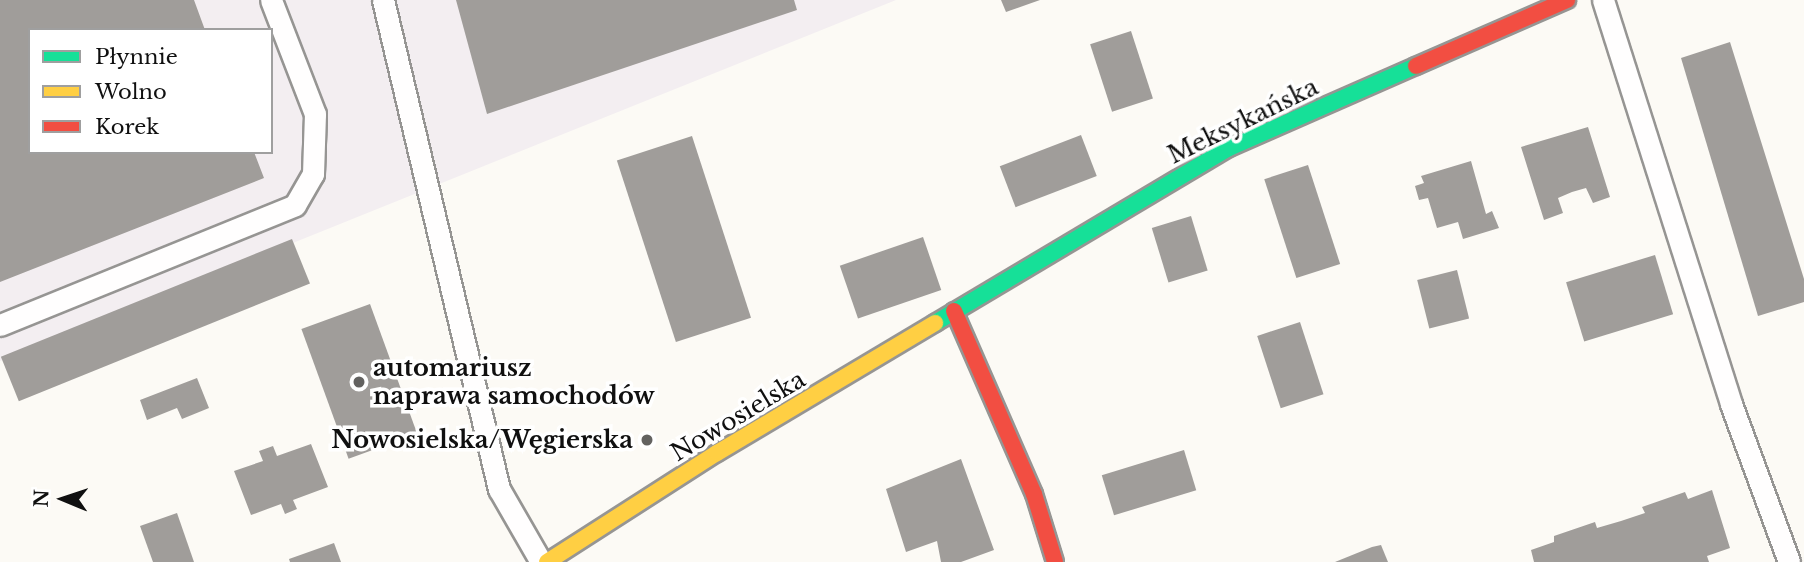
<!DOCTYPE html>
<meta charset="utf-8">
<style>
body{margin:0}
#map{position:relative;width:1804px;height:562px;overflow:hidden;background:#fcfaf5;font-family:"Libre Baskerville",serif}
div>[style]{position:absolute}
.industrial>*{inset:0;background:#f3eef1}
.building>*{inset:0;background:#a09d9a;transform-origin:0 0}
.roads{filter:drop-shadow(2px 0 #969593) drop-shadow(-2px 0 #969593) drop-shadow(0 2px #969593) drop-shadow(0 -2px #969593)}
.lane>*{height:21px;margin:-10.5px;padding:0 10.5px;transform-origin:10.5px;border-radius:10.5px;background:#fffefe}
.fast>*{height:16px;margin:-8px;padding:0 8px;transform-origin:8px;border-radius:8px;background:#16e098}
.slow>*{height:16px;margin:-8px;padding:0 8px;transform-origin:8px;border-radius:8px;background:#ffcf43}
.jam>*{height:16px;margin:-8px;padding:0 8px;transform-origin:8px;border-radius:8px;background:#f24e42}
.dots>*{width:19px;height:19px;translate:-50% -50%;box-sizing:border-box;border:4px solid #fff;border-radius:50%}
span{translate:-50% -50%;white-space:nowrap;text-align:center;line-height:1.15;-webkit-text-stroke:7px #fff;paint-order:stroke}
.street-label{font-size:24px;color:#101010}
.poi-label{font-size:24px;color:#101010;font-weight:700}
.left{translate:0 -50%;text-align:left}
.right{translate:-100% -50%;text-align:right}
.legend{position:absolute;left:28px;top:28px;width:245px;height:126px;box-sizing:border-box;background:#fff;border:2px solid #9f9f9f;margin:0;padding:9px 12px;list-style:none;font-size:21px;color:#101010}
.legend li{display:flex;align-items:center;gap:14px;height:35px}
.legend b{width:35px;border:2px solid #9f9f9f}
.north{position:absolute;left:28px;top:464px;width:70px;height:70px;-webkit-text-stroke:5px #fff;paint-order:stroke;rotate:272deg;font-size:19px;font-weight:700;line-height:28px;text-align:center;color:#101010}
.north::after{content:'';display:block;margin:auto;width:24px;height:32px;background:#101010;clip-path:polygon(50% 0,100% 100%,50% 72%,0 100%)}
</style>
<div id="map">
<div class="industrial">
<i style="clip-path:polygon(evenodd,0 0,896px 0,0 361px,0 0,30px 30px,271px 30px,271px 152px,30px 152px,30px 30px)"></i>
</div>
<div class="building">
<i style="clip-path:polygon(0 0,194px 0,205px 30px,30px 30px,30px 152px,254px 152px,264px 178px,0 282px)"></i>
<i style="clip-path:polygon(456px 0,794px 0,797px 10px,487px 114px)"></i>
<i style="clip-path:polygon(1001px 0,1040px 0,1006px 12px)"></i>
<i style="left:1131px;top:31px;width:71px;height:43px;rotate:72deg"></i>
<i style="clip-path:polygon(1730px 42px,1804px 279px,1804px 302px,1758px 316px,1681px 58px)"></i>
<i style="clip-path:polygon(1588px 127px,1610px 197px,1593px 203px,1586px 188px,1572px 192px,1558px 198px,1563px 213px,1544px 220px,1521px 147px)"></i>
<i style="left:1081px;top:135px;width:44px;height:87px;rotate:69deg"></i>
<i style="left:692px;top:136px;width:191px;height:79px;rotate:72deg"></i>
<i style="clip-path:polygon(1471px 161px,1486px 214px,1492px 211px,1499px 228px,1463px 239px,1458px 222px,1437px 228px,1428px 198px,1419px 200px,1415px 186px,1424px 183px,1421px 176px)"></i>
<i style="left:1308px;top:165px;width:104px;height:46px;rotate:72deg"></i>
<i style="left:1191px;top:216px;width:57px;height:41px;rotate:73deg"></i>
<i style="left:923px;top:237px;width:56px;height:88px;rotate:71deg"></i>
<i style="left:292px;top:239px;width:48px;height:314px;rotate:68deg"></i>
<i style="left:1655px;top:255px;width:62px;height:93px;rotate:73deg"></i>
<i style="left:1457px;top:270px;width:50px;height:41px;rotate:76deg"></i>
<i style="left:370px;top:304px;width:138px;height:73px;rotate:70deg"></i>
<i style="left:1300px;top:322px;width:76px;height:45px;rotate:72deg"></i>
<i style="clip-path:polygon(197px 378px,209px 408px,182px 419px,177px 408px,147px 420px,140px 400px)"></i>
<i style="clip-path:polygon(311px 444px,328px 487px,293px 500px,297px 509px,285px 514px,281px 504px,251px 515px,234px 471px,263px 461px,259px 451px,273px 446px,277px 456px)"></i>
<i style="left:1184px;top:450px;width:42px;height:86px;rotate:73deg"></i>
<i style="clip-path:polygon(961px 459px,994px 550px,961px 562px,941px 562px,937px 541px,906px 552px,886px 489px)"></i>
<i style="clip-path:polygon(1712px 490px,1730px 548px,1707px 556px,1709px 562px,1534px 562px,1531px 550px,1554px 542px,1554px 536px,1595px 522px,1597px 528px,1621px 521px,1645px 513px,1642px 507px,1685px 492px,1688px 499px)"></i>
<i style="clip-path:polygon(177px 513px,194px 562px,153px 562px,140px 526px)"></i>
<i style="clip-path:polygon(334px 543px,341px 562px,290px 562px,289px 559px)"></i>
<i style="clip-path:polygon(1381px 545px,1388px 562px,1335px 562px,1372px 547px)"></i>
</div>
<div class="roads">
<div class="lane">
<i style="left:383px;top:0;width:503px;rotate:76.66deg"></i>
<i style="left:499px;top:489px;width:84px;rotate:60.1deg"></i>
<i style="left:1603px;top:0;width:424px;rotate:72.4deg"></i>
<i style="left:1731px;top:404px;width:168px;rotate:69.8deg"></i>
<i style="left:0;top:325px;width:318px;rotate:-22.1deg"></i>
<i style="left:295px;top:205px;width:36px;rotate:-60deg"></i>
<i style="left:313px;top:174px;width:60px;rotate:-88.1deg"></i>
<i style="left:315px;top:114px;width:122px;rotate:-111.1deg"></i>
</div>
<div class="fast">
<i style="left:935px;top:323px;width:342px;rotate:-30.8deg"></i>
<i style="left:1229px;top:148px;width:204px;rotate:-23.7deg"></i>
</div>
<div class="slow">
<i style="left:547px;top:562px;width:202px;rotate:-32.7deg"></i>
<i style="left:717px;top:453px;width:254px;rotate:-30.8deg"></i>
</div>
<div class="jam">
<i style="left:1416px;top:66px;width:165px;rotate:-23.6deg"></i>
<i style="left:954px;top:311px;width:200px;rotate:66.4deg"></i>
<i style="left:1034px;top:494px;width:71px;rotate:72.8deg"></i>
</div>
</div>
<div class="dots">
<i style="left:359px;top:382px;background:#636260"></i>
<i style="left:647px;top:440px;background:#636260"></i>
</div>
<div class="street-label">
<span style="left:1243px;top:121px;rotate:-26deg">Meksykańska</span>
<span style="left:738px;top:416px;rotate:-31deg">Nowosielska</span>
</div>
<div class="poi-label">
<span class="left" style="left:373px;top:382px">automariusz<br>naprawa samochodów</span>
<span class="right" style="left:633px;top:440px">Nowosielska/Węgierska</span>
</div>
<ul class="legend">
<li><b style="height:9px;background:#16e098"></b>Płynnie</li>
<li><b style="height:9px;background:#ffcf43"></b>Wolno</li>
<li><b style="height:9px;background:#f24e42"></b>Korek</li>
</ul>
<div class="north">N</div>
</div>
